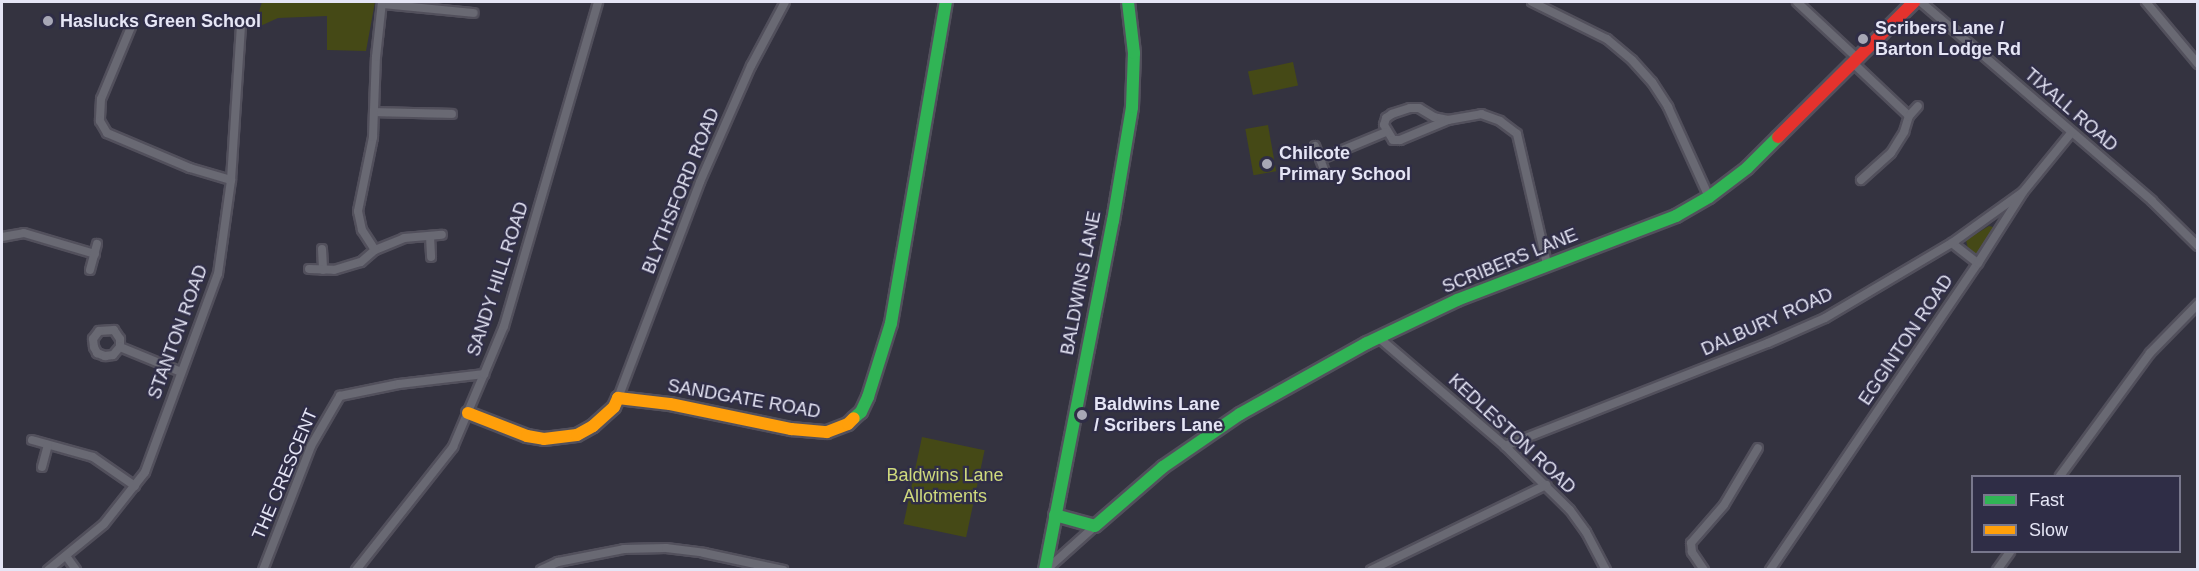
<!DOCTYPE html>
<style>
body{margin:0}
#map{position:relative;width:2199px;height:571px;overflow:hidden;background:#343340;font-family:Arial,sans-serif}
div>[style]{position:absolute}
.green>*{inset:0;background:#454916;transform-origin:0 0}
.roads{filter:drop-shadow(2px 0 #52505c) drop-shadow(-2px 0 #52505c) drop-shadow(0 2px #52505c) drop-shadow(0 -2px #52505c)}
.street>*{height:8px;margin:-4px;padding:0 4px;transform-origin:4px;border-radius:4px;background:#696973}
.fast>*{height:12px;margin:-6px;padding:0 6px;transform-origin:6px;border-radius:6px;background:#30b455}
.slow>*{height:12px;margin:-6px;padding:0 6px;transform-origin:6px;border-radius:6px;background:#ff9f0a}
.jam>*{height:12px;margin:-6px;padding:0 6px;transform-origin:6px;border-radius:6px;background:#e5322d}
.dots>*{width:16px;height:16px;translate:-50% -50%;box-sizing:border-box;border:3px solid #2f2d46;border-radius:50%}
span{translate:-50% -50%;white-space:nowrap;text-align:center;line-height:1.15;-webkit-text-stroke:4.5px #2f2d46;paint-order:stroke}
.poi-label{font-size:18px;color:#e5e5f5;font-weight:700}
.left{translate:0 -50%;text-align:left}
.street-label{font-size:18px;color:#e5e5f5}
.park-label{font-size:18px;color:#cfd97d}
.frame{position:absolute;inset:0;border:3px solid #e5e5f5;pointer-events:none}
.legend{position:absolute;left:1971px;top:475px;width:210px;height:78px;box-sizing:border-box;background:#2f2d46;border:2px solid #78778c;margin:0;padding:8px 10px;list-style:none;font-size:18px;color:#e5e5f5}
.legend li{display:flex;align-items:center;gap:12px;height:30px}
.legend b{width:30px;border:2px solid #78778c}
</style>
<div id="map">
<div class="green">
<i style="clip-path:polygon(262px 2px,375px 2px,366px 51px,327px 50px,327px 16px,278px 18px,256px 28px,242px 19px,257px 18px)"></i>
<i style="left:1293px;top:62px;width:24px;height:46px;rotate:78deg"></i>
<i style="left:1268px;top:125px;width:47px;height:23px;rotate:80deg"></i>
<i style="clip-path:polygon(1989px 226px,1993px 227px,1993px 232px,1977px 256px,1968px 249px,1966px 240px)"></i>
<i style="left:922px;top:437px;width:64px;height:89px;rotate:12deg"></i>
</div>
<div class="roads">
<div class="street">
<i style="left:1532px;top:2px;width:84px;rotate:26.3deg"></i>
<i style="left:1607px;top:39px;width:33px;rotate:40deg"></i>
<i style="left:1632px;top:60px;width:30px;rotate:48deg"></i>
<i style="left:1652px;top:82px;width:30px;rotate:57deg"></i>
<i style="left:1668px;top:107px;width:99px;rotate:65.5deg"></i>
<i style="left:1797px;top:2px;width:82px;rotate:43deg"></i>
<i style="left:1921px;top:2px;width:305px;rotate:40.7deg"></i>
<i style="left:2152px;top:201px;width:64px;rotate:44.4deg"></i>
<i style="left:2146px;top:2px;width:81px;rotate:50deg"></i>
<i style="left:382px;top:4px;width:92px;rotate:5.6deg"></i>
<i style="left:131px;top:27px;width:78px;rotate:112.6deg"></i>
<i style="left:101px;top:99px;width:22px;rotate:93deg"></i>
<i style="left:100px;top:121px;width:14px;rotate:60deg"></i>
<i style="left:107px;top:133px;width:90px;rotate:22.9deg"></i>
<i style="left:190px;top:168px;width:43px;rotate:16.3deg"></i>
<i style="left:1853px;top:63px;width:77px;rotate:43.4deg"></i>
<i style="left:375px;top:112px;width:77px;rotate:1.5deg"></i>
<i style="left:1448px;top:120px;width:14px;rotate:-168deg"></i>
<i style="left:1434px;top:117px;width:17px;rotate:-149deg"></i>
<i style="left:1419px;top:108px;width:9px;rotate:180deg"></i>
<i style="left:1410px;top:108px;width:19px;rotate:162deg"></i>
<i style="left:1392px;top:114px;width:7px;rotate:146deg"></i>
<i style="left:1386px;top:118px;width:7px;rotate:106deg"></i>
<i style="left:1384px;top:125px;width:17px;rotate:59deg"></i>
<i style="left:1393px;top:140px;width:7px"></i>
<i style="left:1400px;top:140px;width:52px;rotate:-22.6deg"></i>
<i style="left:1448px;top:120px;width:34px;rotate:-10deg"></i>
<i style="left:1481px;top:114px;width:20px;rotate:20deg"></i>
<i style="left:1500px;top:121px;width:21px;rotate:37deg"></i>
<i style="left:1517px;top:134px;width:133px;rotate:77deg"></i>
<i style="left:1315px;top:146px;width:28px;rotate:69deg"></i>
<i style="left:1321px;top:159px;width:70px;rotate:-22.6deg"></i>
<i style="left:1861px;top:180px;width:40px;rotate:-42deg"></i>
<i style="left:1891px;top:153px;width:25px;rotate:-58deg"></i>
<i style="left:1904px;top:132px;width:17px;rotate:-73deg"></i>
<i style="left:1909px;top:116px;width:13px;rotate:-48deg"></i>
<i style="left:430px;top:236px;width:21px;rotate:87deg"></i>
<i style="left:2px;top:237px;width:22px;rotate:-10deg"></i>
<i style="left:24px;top:233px;width:74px;rotate:16.5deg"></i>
<i style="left:1952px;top:243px;width:33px;rotate:38deg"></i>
<i style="left:322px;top:249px;width:21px;rotate:87deg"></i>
<i style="left:375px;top:250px;width:31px;rotate:-22deg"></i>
<i style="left:404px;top:238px;width:38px;rotate:-5deg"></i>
<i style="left:309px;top:269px;width:25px;rotate:2deg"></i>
<i style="left:334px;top:270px;width:28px;rotate:-17deg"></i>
<i style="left:361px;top:262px;width:18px;rotate:-41deg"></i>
<i style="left:375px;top:250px;width:24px;rotate:-123deg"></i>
<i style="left:362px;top:230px;width:19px;rotate:-102deg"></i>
<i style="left:358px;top:211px;width:76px;rotate:-78.5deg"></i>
<i style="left:373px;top:137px;width:80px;rotate:-87.9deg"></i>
<i style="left:376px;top:57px;width:55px;rotate:-83.8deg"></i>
<i style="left:90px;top:270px;width:27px;rotate:-75deg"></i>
<i style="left:1378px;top:337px;width:167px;rotate:40.6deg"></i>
<i style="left:1505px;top:446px;width:91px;rotate:44.6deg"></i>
<i style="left:1570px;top:510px;width:27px;rotate:54deg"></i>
<i style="left:1586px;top:532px;width:43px;rotate:62.2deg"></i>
<i style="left:120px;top:347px;width:8px;rotate:-90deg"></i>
<i style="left:120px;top:339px;width:11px;rotate:-124deg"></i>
<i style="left:114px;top:330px;width:15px;rotate:176deg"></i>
<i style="left:99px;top:331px;width:10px;rotate:127deg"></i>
<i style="left:93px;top:339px;width:8px;rotate:83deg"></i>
<i style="left:94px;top:347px;width:7px;rotate:63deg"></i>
<i style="left:97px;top:353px;width:9px;rotate:21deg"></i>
<i style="left:105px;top:356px;width:8px;rotate:-7deg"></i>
<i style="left:113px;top:355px;width:11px;rotate:-49deg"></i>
<i style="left:120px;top:347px;width:66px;rotate:22.3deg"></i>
<i style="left:618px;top:398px;width:231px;rotate:-69.2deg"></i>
<i style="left:700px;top:182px;width:127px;rotate:-66.3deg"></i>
<i style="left:751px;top:66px;width:72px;rotate:-62deg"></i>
<i style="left:32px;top:440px;width:63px;rotate:15.6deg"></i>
<i style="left:93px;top:457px;width:51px;rotate:34.6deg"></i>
<i style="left:1505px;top:446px;width:282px;rotate:-21.4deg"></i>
<i style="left:1768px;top:343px;width:62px;rotate:-23.7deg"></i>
<i style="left:1825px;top:318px;width:147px;rotate:-30.6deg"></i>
<i style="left:1952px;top:243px;width:87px;rotate:-35.7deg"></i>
<i style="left:42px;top:467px;width:23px;rotate:-75deg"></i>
<i style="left:2060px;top:476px;width:152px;rotate:-53.8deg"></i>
<i style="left:2150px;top:353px;width:69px;rotate:-45.6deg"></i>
<i style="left:66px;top:556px;width:17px;rotate:54deg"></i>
<i style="left:48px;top:570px;width:72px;rotate:-39.4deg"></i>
<i style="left:104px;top:524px;width:66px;rotate:-51.7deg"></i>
<i style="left:145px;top:472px;width:211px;rotate:-69.8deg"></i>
<i style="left:218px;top:274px;width:95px;rotate:-82.1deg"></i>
<i style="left:231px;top:180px;width:153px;rotate:-86.3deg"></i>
<i style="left:263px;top:570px;width:133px;rotate:-68.8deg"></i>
<i style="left:311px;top:446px;width:58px;rotate:-59.9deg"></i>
<i style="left:340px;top:396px;width:60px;rotate:-11.5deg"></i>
<i style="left:399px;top:384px;width:86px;rotate:-6.7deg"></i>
<i style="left:356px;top:570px;width:157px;rotate:-51.7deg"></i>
<i style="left:453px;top:447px;width:79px;rotate:-67deg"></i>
<i style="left:484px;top:374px;width:52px;rotate:-67.4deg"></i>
<i style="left:504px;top:326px;width:337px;rotate:-73.8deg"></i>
<i style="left:541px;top:570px;width:19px;rotate:-25deg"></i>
<i style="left:558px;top:562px;width:67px;rotate:-11.1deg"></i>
<i style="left:624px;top:549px;width:42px;rotate:-1.4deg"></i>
<i style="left:666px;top:548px;width:38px;rotate:7deg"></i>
<i style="left:704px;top:553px;width:81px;rotate:12.1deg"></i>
<i style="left:1046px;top:570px;width:66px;rotate:-41.9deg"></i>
<i style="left:1371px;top:570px;width:195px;rotate:-25.9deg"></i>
<i style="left:1704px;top:570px;width:22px;rotate:-124deg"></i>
<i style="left:1692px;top:552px;width:9px;rotate:-96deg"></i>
<i style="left:1691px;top:543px;width:50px;rotate:-49deg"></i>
<i style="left:1724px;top:505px;width:66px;rotate:-59.2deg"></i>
<i style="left:1770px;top:570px;width:371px;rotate:-55.9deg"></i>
<i style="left:1978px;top:263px;width:84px;rotate:-57.6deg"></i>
<i style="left:2023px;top:192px;width:77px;rotate:-50.8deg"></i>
<i style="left:1997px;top:570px;width:22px;rotate:-54deg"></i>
</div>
<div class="fast">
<i style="left:854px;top:418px;width:9px;rotate:-41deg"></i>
<i style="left:861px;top:412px;width:17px;rotate:-65deg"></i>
<i style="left:868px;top:397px;width:77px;rotate:-72.7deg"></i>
<i style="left:891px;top:323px;width:326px;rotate:-80.3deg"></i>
<i style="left:1055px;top:515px;width:41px;rotate:15.4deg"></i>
<i style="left:1095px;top:526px;width:90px;rotate:-40.9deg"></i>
<i style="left:1163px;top:467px;width:93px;rotate:-34.5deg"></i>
<i style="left:1240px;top:414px;width:145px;rotate:-29.2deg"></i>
<i style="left:1367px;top:343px;width:100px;rotate:-25.5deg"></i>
<i style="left:1457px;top:300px;width:235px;rotate:-21deg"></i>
<i style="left:1676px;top:216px;width:38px;rotate:-30deg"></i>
<i style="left:1709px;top:197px;width:48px;rotate:-37.3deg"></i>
<i style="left:1747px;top:168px;width:44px;rotate:-45deg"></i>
<i style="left:1045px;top:570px;width:356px;rotate:-79deg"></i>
<i style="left:1113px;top:221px;width:116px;rotate:-80.5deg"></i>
<i style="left:1132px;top:107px;width:54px;rotate:-87.9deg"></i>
<i style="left:1134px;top:53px;width:51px;rotate:-96.7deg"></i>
</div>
<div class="slow">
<i style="left:468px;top:413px;width:63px;rotate:21.3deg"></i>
<i style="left:527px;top:436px;width:17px;rotate:10deg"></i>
<i style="left:544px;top:439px;width:33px;rotate:-7deg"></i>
<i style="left:577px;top:435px;width:18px;rotate:-29deg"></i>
<i style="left:593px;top:426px;width:28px;rotate:-42deg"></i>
<i style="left:614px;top:407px;width:10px;rotate:-66deg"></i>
<i style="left:618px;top:398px;width:52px;rotate:6.6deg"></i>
<i style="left:670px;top:404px;width:124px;rotate:11.7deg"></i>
<i style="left:791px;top:429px;width:36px;rotate:5deg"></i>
<i style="left:827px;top:432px;width:22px;rotate:-21deg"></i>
<i style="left:848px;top:424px;width:8px;rotate:-45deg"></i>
</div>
<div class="jam">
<i style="left:1778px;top:137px;width:192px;rotate:-44.8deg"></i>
</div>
</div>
<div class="dots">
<i style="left:48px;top:21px;background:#a7a7b6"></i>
<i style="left:1863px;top:39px;background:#a7a7b6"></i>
<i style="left:1267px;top:164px;background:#a7a7b6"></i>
<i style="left:1082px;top:415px;background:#a7a7b6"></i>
</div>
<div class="poi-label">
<span class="left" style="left:60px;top:21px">Haslucks Green School</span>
<span class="left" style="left:1875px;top:39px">Scribers Lane /<br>Barton Lodge Rd</span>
<span class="left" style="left:1279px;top:164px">Chilcote<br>Primary School</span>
<span class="left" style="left:1094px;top:415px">Baldwins Lane<br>/ Scribers Lane</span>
</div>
<div class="street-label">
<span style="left:2071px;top:110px;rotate:41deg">TIXALL ROAD</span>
<span style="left:681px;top:191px;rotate:-68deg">BLYTHSFORD ROAD</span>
<span style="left:1510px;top:261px;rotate:-22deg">SCRIBERS LANE</span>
<span style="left:498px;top:279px;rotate:-72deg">SANDY HILL ROAD</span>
<span style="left:1081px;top:283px;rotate:-79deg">BALDWINS LANE</span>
<span style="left:1767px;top:322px;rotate:-24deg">DALBURY ROAD</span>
<span style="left:178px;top:332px;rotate:-70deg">STANTON ROAD</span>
<span style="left:1906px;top:340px;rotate:-56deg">EGGINTON ROAD</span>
<span style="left:744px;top:399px;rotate:10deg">SANDGATE ROAD</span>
<span style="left:1512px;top:434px;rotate:43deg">KEDLESTON ROAD</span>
<span style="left:285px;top:474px;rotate:-67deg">THE CRESCENT</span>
</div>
<div class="park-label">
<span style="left:945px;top:486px">Baldwins Lane<br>Allotments</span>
</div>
<div class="frame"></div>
<ul class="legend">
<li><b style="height:8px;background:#30b455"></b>Fast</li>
<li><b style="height:8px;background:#ff9f0a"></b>Slow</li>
</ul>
</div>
